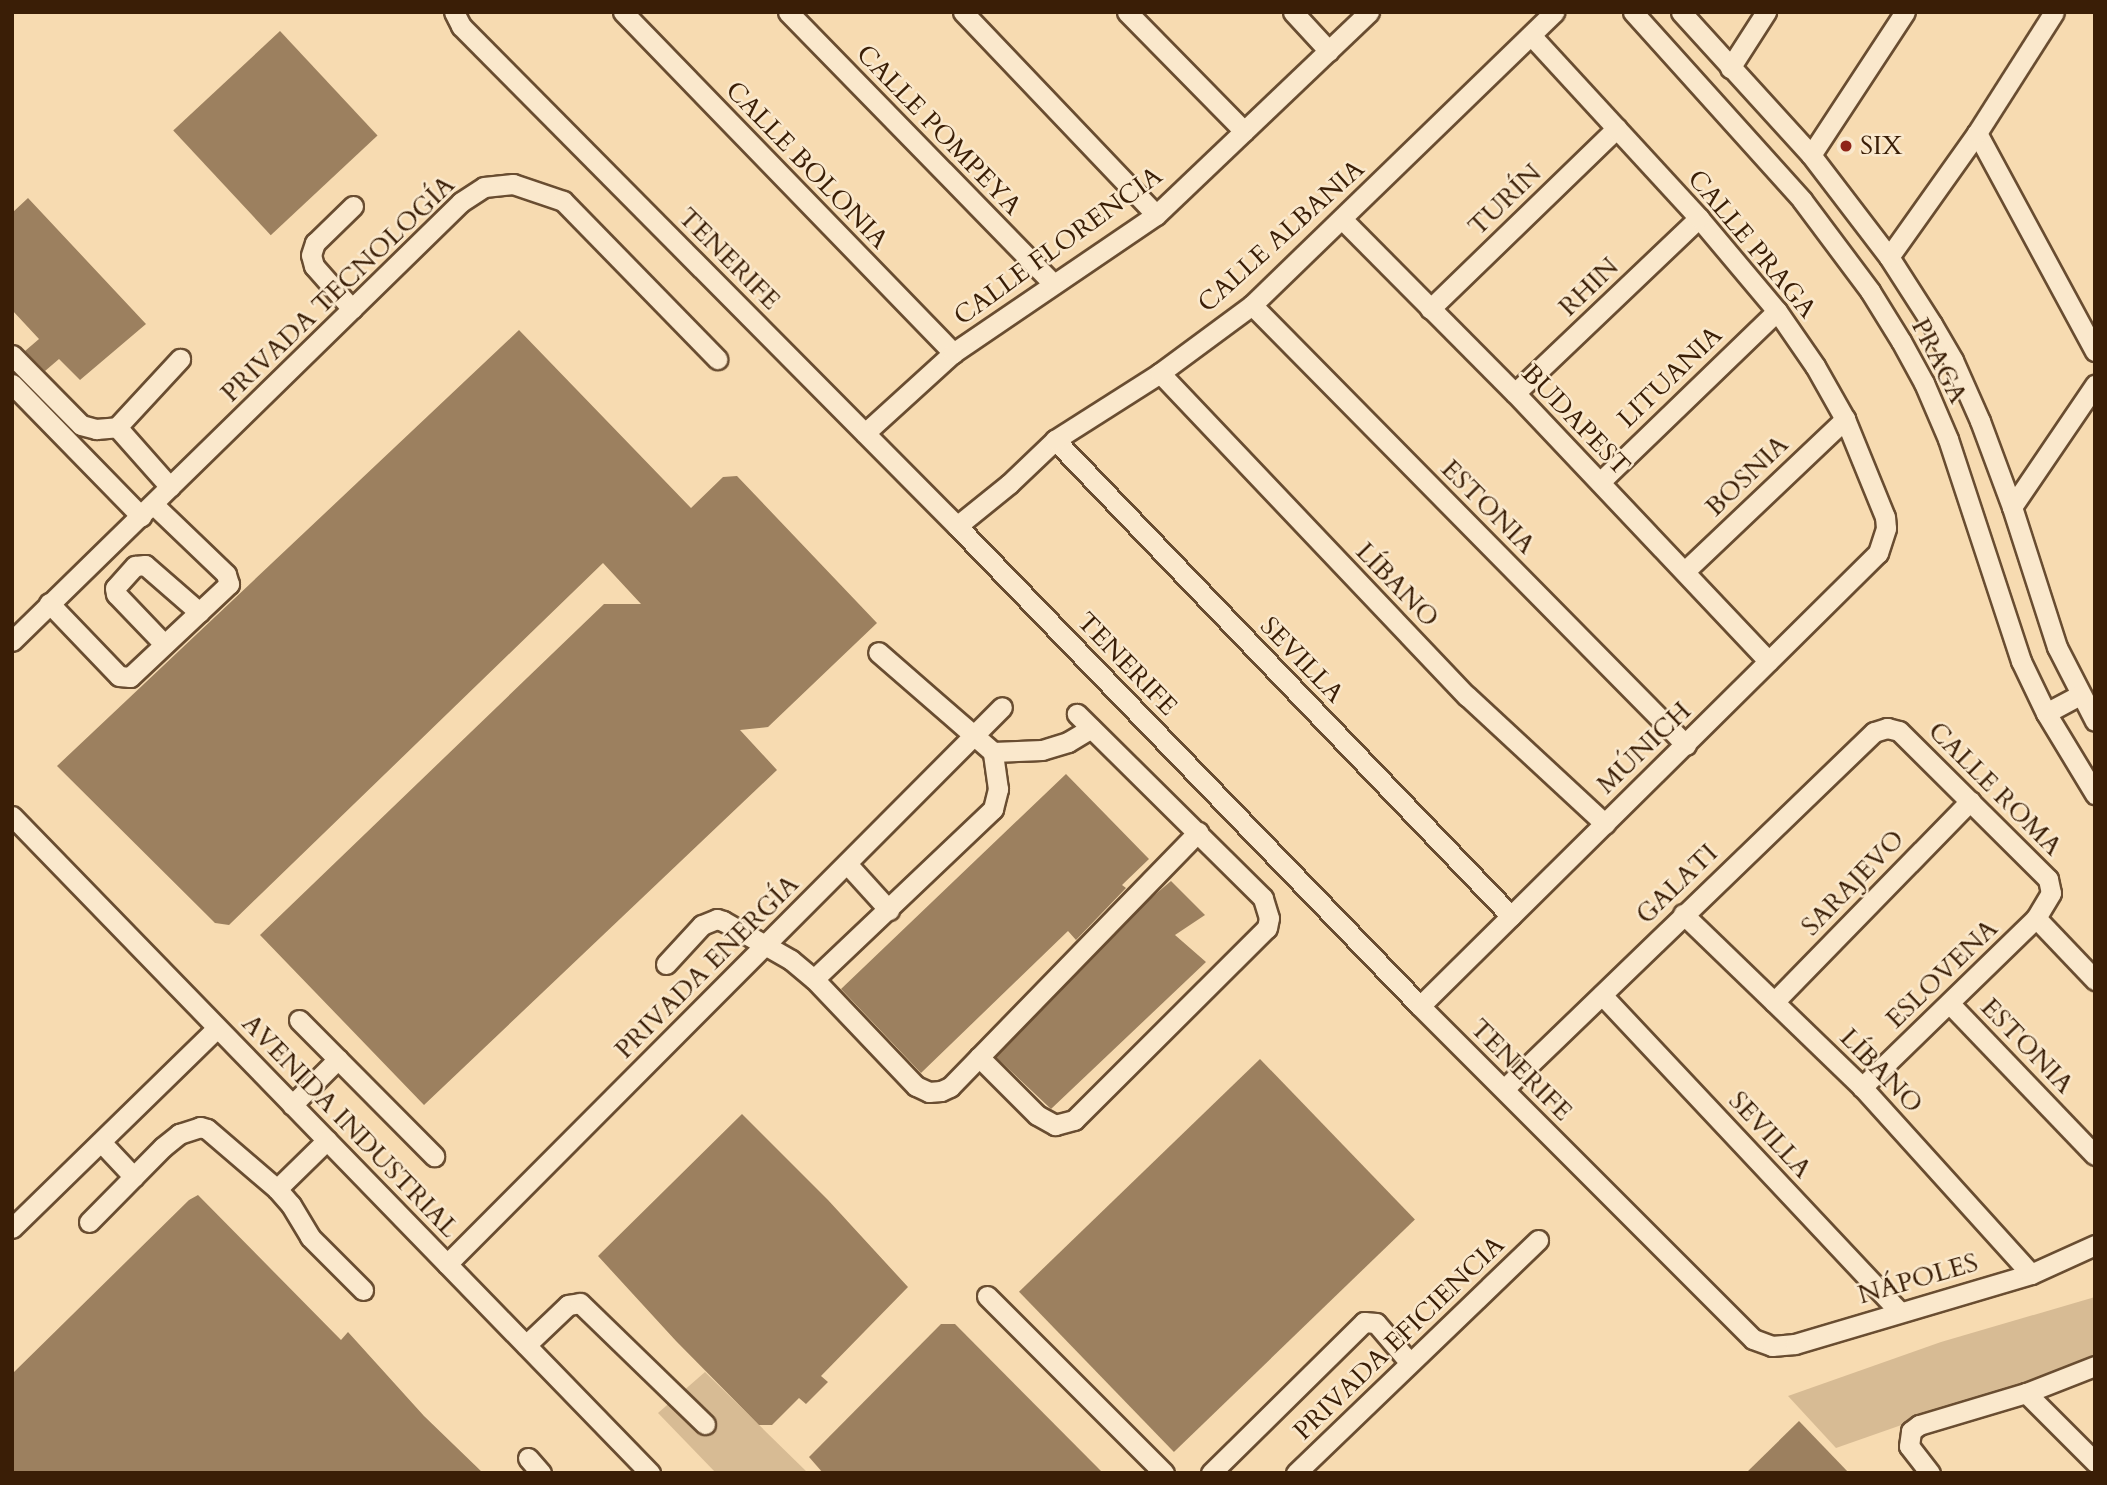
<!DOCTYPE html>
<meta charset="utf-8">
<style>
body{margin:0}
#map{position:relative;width:2107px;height:1485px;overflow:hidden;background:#f7dbb1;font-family:Cardo,serif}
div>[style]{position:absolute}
.green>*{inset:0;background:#d7bb94}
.building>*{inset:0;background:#9c805f;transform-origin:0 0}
.roads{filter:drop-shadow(2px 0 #694d31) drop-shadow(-2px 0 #694d31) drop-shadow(0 2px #694d31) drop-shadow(0 -2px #694d31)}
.minor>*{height:19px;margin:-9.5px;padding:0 9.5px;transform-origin:9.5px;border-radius:9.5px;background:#fae8cc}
.dots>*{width:19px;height:19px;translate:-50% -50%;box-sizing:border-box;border:4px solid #fae8cc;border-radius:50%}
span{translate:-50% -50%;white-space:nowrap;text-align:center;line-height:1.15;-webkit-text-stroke:5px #fae8cc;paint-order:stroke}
.street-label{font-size:26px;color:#3a1e06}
.poi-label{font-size:26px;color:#3a1e06}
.left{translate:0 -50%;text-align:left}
.frame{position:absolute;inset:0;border:14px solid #3a1e06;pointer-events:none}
</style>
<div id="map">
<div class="green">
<i style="clip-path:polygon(2095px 1297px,2095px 1357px,1836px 1448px,1788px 1396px,1941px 1342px)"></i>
<i style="clip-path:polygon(705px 1372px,808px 1473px,716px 1473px,658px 1413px)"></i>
</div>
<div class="building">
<i style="left:280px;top:31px;width:143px;height:146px;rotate:47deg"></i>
<i style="clip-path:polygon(28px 198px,146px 324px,80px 380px,59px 359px,45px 371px,25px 351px,39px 339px,12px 310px,12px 213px)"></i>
<i style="clip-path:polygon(519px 330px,691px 508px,723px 477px,737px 476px,877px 623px,768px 727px,740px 730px,777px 770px,424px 1105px,260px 935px,604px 604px,641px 604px,603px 563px,229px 925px,215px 923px,57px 766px)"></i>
<i style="clip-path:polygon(1066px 774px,1149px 859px,1122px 885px,1126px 888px,1076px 940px,1068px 931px,921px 1073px,841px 989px)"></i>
<i style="clip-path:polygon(1171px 881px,1205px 915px,1175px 935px,1206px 962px,1051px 1109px,996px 1057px,1151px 898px)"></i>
<i style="left:1260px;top:1059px;width:223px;height:335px;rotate:46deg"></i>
<i style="clip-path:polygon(742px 1114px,828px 1200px,908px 1287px,821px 1376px,828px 1382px,806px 1404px,799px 1398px,772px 1425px,759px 1425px,676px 1341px,598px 1256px)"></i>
<i style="clip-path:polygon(198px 1195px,341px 1340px,348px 1332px,424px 1416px,483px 1473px,12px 1473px,12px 1374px,189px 1200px)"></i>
<i style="clip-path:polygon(941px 1324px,955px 1324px,1103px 1473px,823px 1473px,809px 1457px)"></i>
<i style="clip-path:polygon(1799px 1421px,1849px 1473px,1746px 1473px)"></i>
</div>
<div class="roads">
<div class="minor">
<i style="left:454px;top:12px;width:16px;rotate:63deg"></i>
<i style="left:461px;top:26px;width:704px;rotate:45.23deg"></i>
<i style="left:957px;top:526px;width:667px;rotate:46.03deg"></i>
<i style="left:1420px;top:1006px;width:471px;rotate:45deg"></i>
<i style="left:1753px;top:1339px;width:20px;rotate:20deg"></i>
<i style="left:1772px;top:1346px;width:23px;rotate:-5deg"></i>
<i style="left:1795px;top:1344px;width:246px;rotate:-16.5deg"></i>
<i style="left:2031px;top:1274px;width:70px;rotate:-24.4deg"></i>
<i style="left:623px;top:12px;width:475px;rotate:45.9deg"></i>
<i style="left:788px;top:12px;width:380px;rotate:45.7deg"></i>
<i style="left:963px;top:12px;width:280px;rotate:46.4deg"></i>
<i style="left:1127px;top:12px;width:167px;rotate:45.5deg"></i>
<i style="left:1293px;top:12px;width:53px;rotate:47.3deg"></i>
<i style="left:1633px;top:12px;width:253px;rotate:48deg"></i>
<i style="left:1802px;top:200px;width:114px;rotate:53.2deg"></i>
<i style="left:1870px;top:291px;width:59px;rotate:58.2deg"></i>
<i style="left:1901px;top:341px;width:48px;rotate:61.3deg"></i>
<i style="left:1924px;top:383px;width:61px;rotate:66.8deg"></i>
<i style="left:1948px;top:439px;width:234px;rotate:71.8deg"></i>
<i style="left:2021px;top:661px;width:58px;rotate:64.3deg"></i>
<i style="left:2046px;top:713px;width:95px;rotate:58.8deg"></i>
<i style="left:1681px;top:12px;width:193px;rotate:47.7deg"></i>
<i style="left:1811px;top:155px;width:128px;rotate:52.6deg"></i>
<i style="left:1889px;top:257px;width:80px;rotate:57.3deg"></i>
<i style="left:1932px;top:324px;width:42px;rotate:59.7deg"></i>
<i style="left:1953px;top:360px;width:67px;rotate:66.1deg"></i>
<i style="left:1980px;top:421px;width:92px;rotate:69.6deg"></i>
<i style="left:2012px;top:507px;width:147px;rotate:72.2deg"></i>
<i style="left:2057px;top:647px;width:83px;rotate:62.8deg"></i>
<i style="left:1730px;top:68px;width:67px;rotate:-57.3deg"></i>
<i style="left:1977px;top:133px;width:248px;rotate:61.6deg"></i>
<i style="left:1811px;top:155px;width:171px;rotate:-56.7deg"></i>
<i style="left:1342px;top:219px;width:245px;rotate:45.2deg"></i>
<i style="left:1515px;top:393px;width:369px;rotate:46.6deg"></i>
<i style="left:1889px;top:257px;width:152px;rotate:-54.6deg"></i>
<i style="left:1977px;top:133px;width:143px;rotate:-57.5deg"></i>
<i style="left:1252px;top:305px;width:618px;rotate:45.39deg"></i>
<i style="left:352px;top:309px;width:57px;rotate:-131.5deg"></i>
<i style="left:314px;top:266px;width:11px;rotate:-105deg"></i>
<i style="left:311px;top:255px;width:13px;rotate:-72deg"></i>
<i style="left:315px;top:243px;width:53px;rotate:-44.2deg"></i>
<i style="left:1430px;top:309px;width:260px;rotate:-44.1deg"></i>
<i style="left:12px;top:355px;width:98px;rotate:45.4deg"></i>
<i style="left:81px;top:425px;width:16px;rotate:15deg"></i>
<i style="left:96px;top:429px;width:21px;rotate:-5deg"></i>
<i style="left:1160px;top:373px;width:446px;rotate:46.5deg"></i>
<i style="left:1467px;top:696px;width:188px;rotate:42.8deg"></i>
<i style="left:12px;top:384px;width:185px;rotate:45.7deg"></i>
<i style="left:1515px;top:393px;width:254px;rotate:-43.6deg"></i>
<i style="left:865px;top:433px;width:119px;rotate:-42.3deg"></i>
<i style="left:953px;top:353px;width:245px;rotate:-34.2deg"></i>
<i style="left:1156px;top:215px;width:294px;rotate:-43.6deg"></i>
<i style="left:1055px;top:440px;width:659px;rotate:46.23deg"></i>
<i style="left:1600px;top:482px;width:246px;rotate:-44deg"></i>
<i style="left:170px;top:487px;width:80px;rotate:-131.5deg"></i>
<i style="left:117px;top:427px;width:93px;rotate:-47.2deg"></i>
<i style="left:2012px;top:507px;width:148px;rotate:-55.8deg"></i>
<i style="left:957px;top:526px;width:67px;rotate:-38.9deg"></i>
<i style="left:1009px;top:484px;width:64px;rotate:-43.7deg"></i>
<i style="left:1055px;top:440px;width:125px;rotate:-32.5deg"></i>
<i style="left:1160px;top:373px;width:114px;rotate:-36.5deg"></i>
<i style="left:1252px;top:305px;width:421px;rotate:-44.1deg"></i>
<i style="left:1685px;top:571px;width:221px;rotate:-43.5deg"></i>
<i style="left:49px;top:603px;width:101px;rotate:46.2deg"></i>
<i style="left:119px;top:676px;width:11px;rotate:5deg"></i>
<i style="left:130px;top:677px;width:136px;rotate:-43.2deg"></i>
<i style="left:229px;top:584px;width:10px;rotate:-107deg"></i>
<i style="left:226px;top:574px;width:101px;rotate:-136.2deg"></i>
<i style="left:12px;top:641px;width:628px;rotate:-44.35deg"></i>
<i style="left:461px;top:202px;width:27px;rotate:-33deg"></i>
<i style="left:484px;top:187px;width:29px;rotate:-6deg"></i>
<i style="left:513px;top:184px;width:53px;rotate:18.8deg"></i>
<i style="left:563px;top:201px;width:221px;rotate:45.7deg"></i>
<i style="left:164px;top:644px;width:69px;rotate:-133.8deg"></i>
<i style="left:116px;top:594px;width:6px;rotate:-99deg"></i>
<i style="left:115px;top:588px;width:30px;rotate:-48deg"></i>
<i style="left:135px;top:566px;width:10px;rotate:-6deg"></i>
<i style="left:145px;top:565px;width:72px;rotate:41deg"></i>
<i style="left:2046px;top:713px;width:38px;rotate:-28deg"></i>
<i style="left:993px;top:752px;width:49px;rotate:-2.3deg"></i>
<i style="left:1042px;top:750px;width:27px;rotate:-17deg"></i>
<i style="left:1068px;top:742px;width:27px;rotate:-31deg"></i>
<i style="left:12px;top:816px;width:916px;rotate:45.84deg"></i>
<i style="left:848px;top:865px;width:61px;rotate:47.7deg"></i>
<i style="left:1683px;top:914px;width:249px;rotate:44deg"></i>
<i style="left:1862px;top:1087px;width:252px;rotate:47.9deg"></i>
<i style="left:2036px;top:918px;width:86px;rotate:46.4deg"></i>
<i style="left:666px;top:964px;width:53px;rotate:-47.3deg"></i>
<i style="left:702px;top:925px;width:16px;rotate:-22deg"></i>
<i style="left:717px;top:919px;width:6px;rotate:18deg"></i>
<i style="left:723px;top:921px;width:78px;rotate:29.8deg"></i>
<i style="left:791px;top:960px;width:30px;rotate:40deg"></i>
<i style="left:814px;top:979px;width:148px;rotate:46.4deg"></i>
<i style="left:916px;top:1086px;width:14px;rotate:25deg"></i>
<i style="left:929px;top:1092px;width:12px;rotate:-5deg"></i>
<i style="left:941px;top:1091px;width:10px;rotate:-24deg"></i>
<i style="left:950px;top:1087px;width:356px;rotate:-45.8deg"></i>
<i style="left:814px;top:979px;width:247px;rotate:-43.5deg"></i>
<i style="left:993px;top:809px;width:21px;rotate:-76deg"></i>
<i style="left:998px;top:789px;width:37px;rotate:-98deg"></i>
<i style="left:993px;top:752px;width:152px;rotate:-139deg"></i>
<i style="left:1602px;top:995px;width:435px;rotate:46.8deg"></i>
<i style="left:1774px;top:1002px;width:281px;rotate:-45.7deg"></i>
<i style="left:1950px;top:1004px;width:209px;rotate:46.2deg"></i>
<i style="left:1420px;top:1006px;width:644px;rotate:-44.69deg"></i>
<i style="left:1878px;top:553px;width:26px;rotate:-72deg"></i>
<i style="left:1886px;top:528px;width:11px;rotate:-95deg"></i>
<i style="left:1885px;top:517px;width:106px;rotate:-112.2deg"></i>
<i style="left:1845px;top:419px;width:61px;rotate:-119.5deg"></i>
<i style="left:1815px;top:366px;width:67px;rotate:-124.6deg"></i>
<i style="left:1777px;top:311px;width:121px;rotate:-130deg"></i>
<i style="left:1699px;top:218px;width:248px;rotate:-132.6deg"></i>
<i style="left:299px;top:1020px;width:192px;rotate:45.2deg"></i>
<i style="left:979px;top:1057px;width:82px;rotate:45deg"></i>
<i style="left:1037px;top:1115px;width:21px;rotate:29deg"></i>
<i style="left:1055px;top:1125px;width:20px;rotate:-15deg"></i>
<i style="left:1074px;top:1120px;width:272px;rotate:-44.9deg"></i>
<i style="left:1267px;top:928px;width:10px;rotate:-79deg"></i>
<i style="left:1269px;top:918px;width:21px;rotate:-107deg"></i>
<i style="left:1263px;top:898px;width:262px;rotate:-135.3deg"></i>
<i style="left:1504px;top:1089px;width:514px;rotate:-43.98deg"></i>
<i style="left:1874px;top:732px;width:14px;rotate:-17deg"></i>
<i style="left:1887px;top:728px;width:12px;rotate:14deg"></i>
<i style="left:1899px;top:731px;width:210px;rotate:44.8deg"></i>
<i style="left:2048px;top:879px;width:14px;rotate:78deg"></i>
<i style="left:2051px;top:893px;width:29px;rotate:121deg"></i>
<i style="left:2036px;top:918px;width:243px;rotate:135.8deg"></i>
<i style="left:292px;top:1105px;width:65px;rotate:-45deg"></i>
<i style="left:101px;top:1142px;width:48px;rotate:46.7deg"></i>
<i style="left:277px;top:1189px;width:70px;rotate:-44.4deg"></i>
<i style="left:89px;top:1222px;width:105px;rotate:-45.4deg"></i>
<i style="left:163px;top:1147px;width:21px;rotate:-39deg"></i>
<i style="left:179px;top:1134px;width:22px;rotate:-18deg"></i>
<i style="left:200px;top:1127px;width:7px;rotate:16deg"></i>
<i style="left:207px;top:1129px;width:92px;rotate:40.6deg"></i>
<i style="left:277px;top:1189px;width:21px;rotate:49deg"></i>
<i style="left:291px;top:1205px;width:37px;rotate:59deg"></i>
<i style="left:310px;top:1237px;width:75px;rotate:45deg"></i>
<i style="left:12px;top:1228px;width:286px;rotate:-44.3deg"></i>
<i style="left:447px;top:1264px;width:786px;rotate:-45.1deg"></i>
<i style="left:987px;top:1296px;width:250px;rotate:45deg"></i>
<i style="left:526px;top:1345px;width:58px;rotate:-43.6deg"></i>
<i style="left:568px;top:1305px;width:12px;rotate:-9deg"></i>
<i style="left:580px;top:1303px;width:174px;rotate:44.1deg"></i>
<i style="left:2026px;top:1393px;width:98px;rotate:45deg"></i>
<i style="left:528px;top:1458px;width:20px;rotate:49deg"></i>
<i style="left:1211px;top:1473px;width:215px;rotate:-44.6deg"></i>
<i style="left:1364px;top:1322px;width:12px;rotate:5deg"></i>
<i style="left:1376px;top:1323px;width:52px;rotate:49.6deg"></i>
<i style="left:1296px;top:1473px;width:336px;rotate:-43.9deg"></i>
<i style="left:1930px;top:1473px;width:34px;rotate:-128deg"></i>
<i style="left:1909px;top:1446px;width:15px;rotate:-82deg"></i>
<i style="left:1911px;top:1431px;width:10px;rotate:-37deg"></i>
<i style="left:1919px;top:1425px;width:112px;rotate:-16.7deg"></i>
<i style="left:2026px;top:1393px;width:74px;rotate:-21.4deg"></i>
</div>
</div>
<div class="dots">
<i style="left:1846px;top:146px;background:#8f2418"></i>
</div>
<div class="street-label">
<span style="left:939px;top:130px;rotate:46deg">CALLE POMPEYA</span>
<span style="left:807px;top:165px;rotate:46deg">CALLE BOLONIA</span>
<span style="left:1505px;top:200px;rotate:-44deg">TURÍN</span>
<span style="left:1281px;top:236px;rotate:-42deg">CALLE ALBANIA</span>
<span style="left:1752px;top:244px;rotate:50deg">CALLE PRAGA</span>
<span style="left:1058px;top:246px;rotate:-36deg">CALLE FLORENCIA</span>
<span style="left:729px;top:259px;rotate:45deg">TENERIFE</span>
<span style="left:1589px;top:287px;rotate:-44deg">RHIN</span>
<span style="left:338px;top:289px;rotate:-44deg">PRIVADA TECNOLOGÍA</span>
<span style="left:1939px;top:361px;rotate:63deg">PRAGA</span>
<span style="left:1670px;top:377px;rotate:-44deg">LITUANIA</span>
<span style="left:1576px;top:420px;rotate:46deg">BUDAPEST</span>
<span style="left:1747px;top:476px;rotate:-44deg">BOSNIA</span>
<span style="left:1488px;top:507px;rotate:45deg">ESTONIA</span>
<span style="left:1397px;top:585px;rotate:46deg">LÍBANO</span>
<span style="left:1302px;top:660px;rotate:46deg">SEVILLA</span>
<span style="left:1127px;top:664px;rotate:46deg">TENERIFE</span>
<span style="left:1644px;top:748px;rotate:-44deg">MÚNICH</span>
<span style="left:1995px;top:789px;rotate:45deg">CALLE ROMA</span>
<span style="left:1853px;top:883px;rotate:-46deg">SARAJEVO</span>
<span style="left:1677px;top:884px;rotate:-44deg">GALATI</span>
<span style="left:707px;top:967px;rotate:-45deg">PRIVADA ENERGÍA</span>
<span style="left:1942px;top:974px;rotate:-44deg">ESLOVENA</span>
<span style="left:2027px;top:1046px;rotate:46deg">ESTONIA</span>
<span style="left:1521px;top:1070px;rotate:45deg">TENERIFE</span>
<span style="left:1881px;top:1071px;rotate:46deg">LÍBANO</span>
<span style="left:350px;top:1126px;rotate:46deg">AVENIDA INDUSTRIAL</span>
<span style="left:1770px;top:1135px;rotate:47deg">SEVILLA</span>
<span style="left:1918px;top:1279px;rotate:-16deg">NÁPOLES</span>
<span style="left:1399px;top:1338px;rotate:-44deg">PRIVADA EFICIENCIA</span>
</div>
<div class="poi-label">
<span class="left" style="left:1860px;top:146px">SIX</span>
</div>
<div class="frame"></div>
</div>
